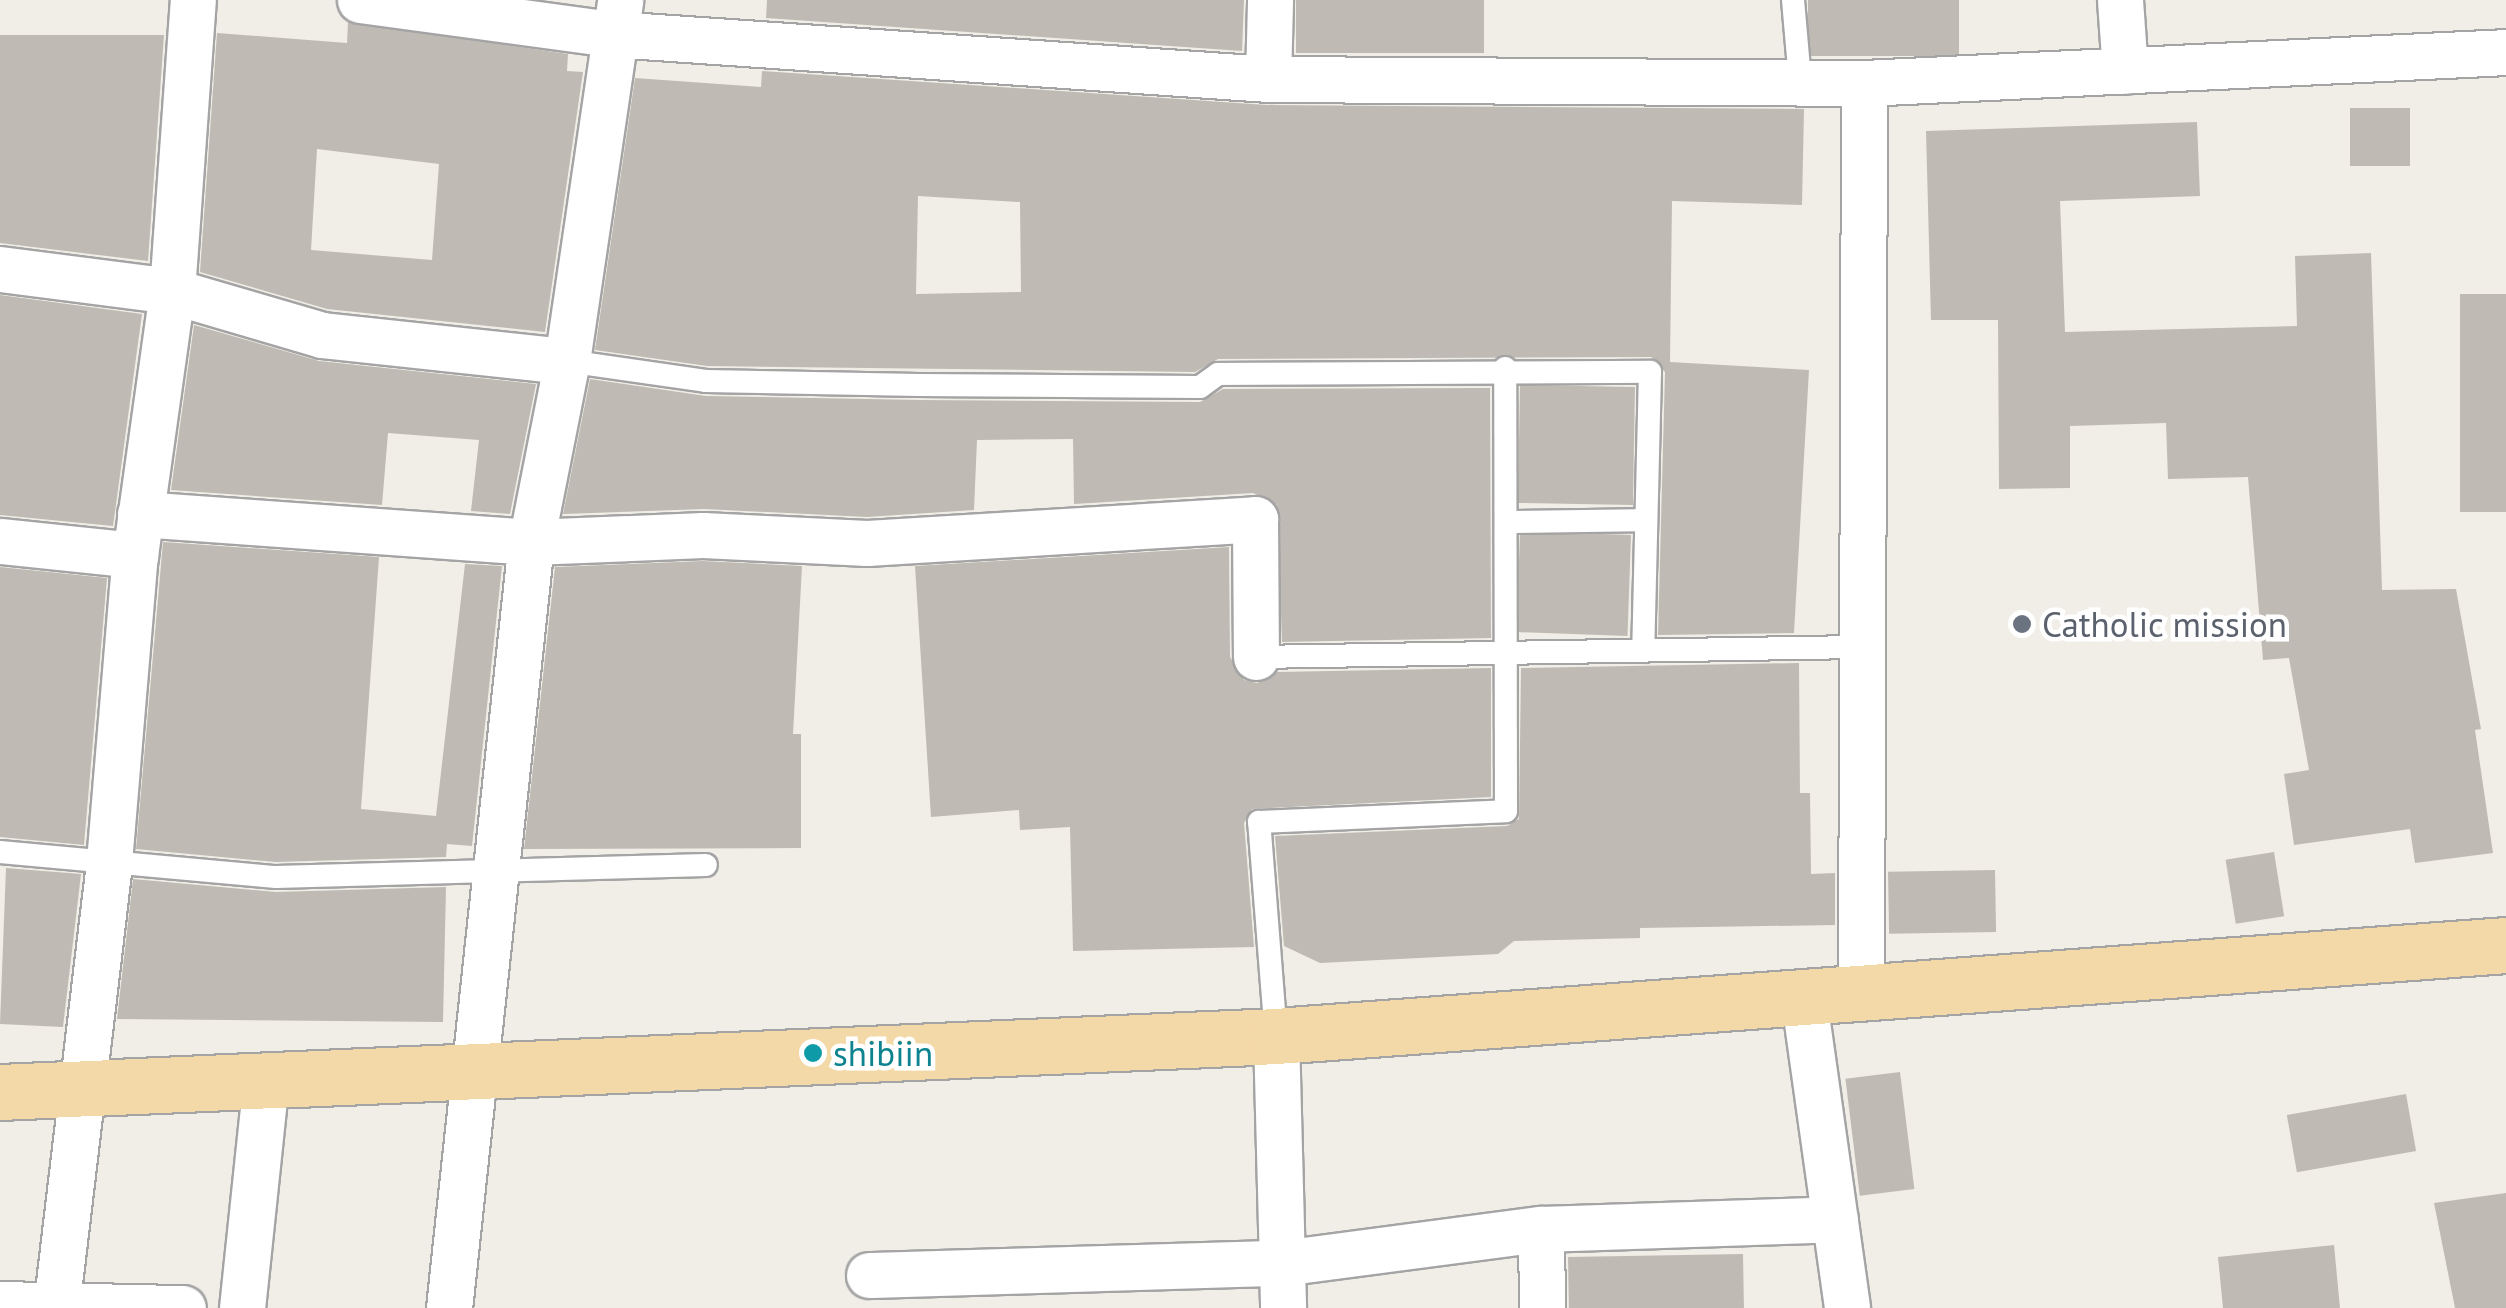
<!DOCTYPE html>
<style>
body{margin:0}
#map{position:relative;width:2506px;height:1308px;overflow:hidden;background:#f0eee7;font-family:"PT Sans",sans-serif}
div>[style]{position:absolute}
.building>*{inset:0;background:#c0bab4;transform-origin:0 0}
.roads{filter:drop-shadow(2px 0 #a4a4a4) drop-shadow(-2px 0 #a4a4a4) drop-shadow(0 2px #a4a4a4) drop-shadow(0 -2px #a4a4a4)}
.lane>*{height:22px;margin:-11px;padding:0 11px;transform-origin:11px;border-radius:11px;background:#fff}
.street>*{height:45px;margin:-22.5px;padding:0 22.5px;transform-origin:22.5px;border-radius:22.5px;background:#fff}
.primary>*{height:55px;margin:-27.5px;padding:0 27.5px;transform-origin:27.5px;border-radius:27.5px;background:#f4d9a8}
.dots>*{width:28px;height:28px;translate:-50% -50%;box-sizing:border-box;border:5px solid #fff;border-radius:50%}
span{translate:-50% -50%;white-space:nowrap;text-align:center;line-height:1.15;-webkit-text-stroke:9px #fff;paint-order:stroke}
.worship-label{font-size:35px;color:#5b616d}
.left{translate:0 -50%;text-align:left}
.culture-label{font-size:35px;color:#0d838f}
</style>
<div id="map">
<div class="building">
<i style="clip-path:polygon(767px 0,1244px 0,1242px 51px,766px 18px)"></i>
<i style="left:1296px;top:0;width:188px;height:53px"></i>
<i style="left:1808px;top:0;width:151px;height:56px"></i>
<i style="clip-path:polygon(evenodd,348px 22px,568px 54px,567px 71px,583px 72px,545px 332px,327px 309px,200px 272px,217px 33px,347px 43px,348px 22px,317px 149px,439px 164px,432px 260px,311px 250px,317px 149px)"></i>
<i style="clip-path:polygon(0 35px,164px 35px,148px 261px,0 243px)"></i>
<i style="clip-path:polygon(evenodd,762px 71px,1267px 105px,1804px 109px,1802px 205px,1672px 201px,1670px 362px,1809px 370px,1794px 633px,1658px 635px,1665px 372px,1651px 357px,1218px 359px,1195px 372px,707px 366px,595px 350px,635px 78px,761px 87px,762px 71px,918px 196px,1020px 202px,1021px 292px,916px 294px,918px 196px)"></i>
<i style="left:2410px;top:108px;width:58px;height:60px;rotate:90deg"></i>
<i style="clip-path:polygon(2197px 122px,2200px 196px,2060px 201px,2065px 332px,2297px 326px,2295px 256px,2371px 253px,2382px 590px,2456px 589px,2481px 729px,2475px 730px,2493px 853px,2415px 863px,2410px 829px,2294px 845px,2284px 774px,2309px 770px,2289px 658px,2263px 660px,2248px 477px,2168px 479px,2166px 423px,2070px 426px,2070px 488px,1999px 489px,1998px 320px,1931px 320px,1926px 131px)"></i>
<i style="left:2460px;top:294px;width:46px;height:218px"></i>
<i style="clip-path:polygon(0 295px,142px 314px,113px 526px,0 515px)"></i>
<i style="clip-path:polygon(194px 325px,319px 361px,536px 384px,510px 514px,471px 511px,479px 440px,388px 433px,382px 505px,171px 490px)"></i>
<i style="clip-path:polygon(590px 379px,706px 396px,919px 400px,1200px 402px,1223px 389px,1490px 388px,1491px 638px,1282px 642px,1277px 505px,1253px 493px,1074px 504px,1073px 439px,977px 440px,974px 510px,867px 517px,704px 509px,563px 514px)"></i>
<i style="left:1635px;top:387px;width:118px;height:115px;rotate:91deg"></i>
<i style="left:1631px;top:535px;width:101px;height:111px;rotate:92deg"></i>
<i style="clip-path:polygon(163px 542px,379px 557px,361px 809px,436px 816px,465px 564px,502px 566px,472px 846px,447px 844px,446px 857px,276px 862px,136px 849px)"></i>
<i style="clip-path:polygon(1229px 547px,1230px 657px,1244px 680px,1257px 683px,1277px 672px,1491px 668px,1491px 797px,1252px 809px,1244px 823px,1254px 947px,1073px 951px,1070px 827px,1020px 830px,1019px 810px,931px 817px,915px 566px)"></i>
<i style="clip-path:polygon(703px 561px,802px 566px,793px 734px,801px 734px,801px 848px,524px 849px,555px 567px)"></i>
<i style="clip-path:polygon(0 567px,107px 578px,84px 845px,0 837px)"></i>
<i style="clip-path:polygon(1799px 663px,1800px 793px,1810px 793px,1811px 874px,1835px 873px,1835px 925px,1640px 928px,1640px 938px,1514px 941px,1498px 954px,1320px 963px,1284px 946px,1275px 836px,1507px 826px,1519px 819px,1521px 668px)"></i>
<i style="left:2274px;top:852px;width:65px;height:49px;rotate:81deg"></i>
<i style="clip-path:polygon(6px 868px,81px 874px,63px 1027px,0 1024px)"></i>
<i style="left:1995px;top:870px;width:62px;height:107px;rotate:89deg"></i>
<i style="clip-path:polygon(133px 879px,276px 892px,446px 887px,443px 1022px,117px 1019px)"></i>
<i style="left:1900px;top:1072px;width:118px;height:55px;rotate:83deg"></i>
<i style="left:2406px;top:1094px;width:58px;height:121px;rotate:80deg"></i>
<i style="clip-path:polygon(2506px 1193px,2506px 1308px,2455px 1308px,2434px 1203px)"></i>
<i style="clip-path:polygon(2334px 1245px,2340px 1308px,2223px 1308px,2218px 1257px)"></i>
<i style="left:1743px;top:1254px;width:54px;height:175px;rotate:89deg"></i>
</div>
<div class="roads">
<div class="lane">
<i style="left:1793px;top:0;width:80px;rotate:85deg"></i>
<i style="left:567px;top:361px;width:140px;rotate:8.2deg"></i>
<i style="left:706px;top:381px;width:213px;rotate:1.1deg"></i>
<i style="left:919px;top:385px;width:281px;rotate:0.4deg"></i>
<i style="left:1200px;top:387px;width:22px;rotate:-36deg"></i>
<i style="left:1218px;top:374px;width:432px;rotate:-0.3deg"></i>
<i style="left:1650px;top:372px;width:279px;rotate:91.4deg"></i>
<i style="left:1507px;top:522px;width:137px;rotate:-0.8deg"></i>
<i style="left:1256px;top:657px;width:605px;rotate:-0.95deg"></i>
<i style="left:0;top:852px;width:277px;rotate:5.2deg"></i>
<i style="left:276px;top:877px;width:430px;rotate:-1.6deg"></i>
<i style="left:1276px;top:1036px;width:215px;rotate:-94.5deg"></i>
<i style="left:1259px;top:822px;width:247px;rotate:-2.5deg"></i>
<i style="left:1506px;top:811px;width:443px;rotate:-90.1deg"></i>
</div>
<div class="street">
<i style="left:360px;top:0;width:255px;rotate:7.7deg"></i>
<i style="left:613px;top:34px;width:657px;rotate:3.93deg"></i>
<i style="left:1268px;top:79px;width:596px;rotate:0.38deg"></i>
<i style="left:1864px;top:83px;width:643px;rotate:-2.76deg"></i>
<i style="left:2120px;top:0;width:71px;rotate:86deg"></i>
<i style="left:1268px;top:79px;width:79px;rotate:-88.5deg"></i>
<i style="left:0;top:269px;width:173px;rotate:7.3deg"></i>
<i style="left:172px;top:291px;width:156px;rotate:16.3deg"></i>
<i style="left:322px;top:335px;width:246px;rotate:6.1deg"></i>
<i style="left:140px;top:514px;width:392px;rotate:4.1deg"></i>
<i style="left:531px;top:542px;width:172px;rotate:-2.3deg"></i>
<i style="left:703px;top:535px;width:164px;rotate:2.8deg"></i>
<i style="left:867px;top:543px;width:389px;rotate:-3.5deg"></i>
<i style="left:1255px;top:519px;width:138px;rotate:89.6deg"></i>
<i style="left:0;top:541px;width:136px;rotate:5.9deg"></i>
<i style="left:1861px;top:994px;width:911px;rotate:-89.81deg"></i>
<i style="left:1804px;top:1001px;width:310px;rotate:82deg"></i>
<i style="left:1276px;top:1036px;width:272px;rotate:88.5deg"></i>
<i style="left:1541px;top:1229px;width:79px;rotate:89.3deg"></i>
<i style="left:869px;top:1275px;width:412px;rotate:-1.7deg"></i>
<i style="left:1281px;top:1263px;width:262px;rotate:-7.5deg"></i>
<i style="left:1541px;top:1229px;width:294px;rotate:-1.9deg"></i>
<i style="left:0;top:1304px;width:183px;rotate:1.3deg"></i>
<i style="left:56px;top:1308px;width:449px;rotate:-83.2deg"></i>
<i style="left:109px;top:862px;width:308px;rotate:-85.2deg"></i>
<i style="left:135px;top:555px;width:267px;rotate:-82deg"></i>
<i style="left:172px;top:291px;width:292px;rotate:-85.9deg"></i>
<i style="left:242px;top:1308px;width:229px;rotate:-84deg"></i>
<i style="left:449px;top:1308px;width:770px;rotate:-83.89deg"></i>
<i style="left:531px;top:542px;width:185px;rotate:-78.8deg"></i>
<i style="left:567px;top:361px;width:365px;rotate:-81.6deg"></i>
</div>
<div class="primary">
<i style="left:0;top:1092px;width:1277px;rotate:-2.51deg"></i>
<i style="left:1276px;top:1036px;width:1233px;rotate:-4.23deg"></i>
</div>
</div>
<div class="dots">
<i style="left:2022px;top:624px;background:#6b7280"></i>
<i style="left:813px;top:1053px;background:#0f9aa8"></i>
</div>
<div class="worship-label">
<span class="left" style="left:2042px;top:624px">Catholic mission</span>
</div>
<div class="culture-label">
<span class="left" style="left:833px;top:1053px">shibiin</span>
</div>
</div>
